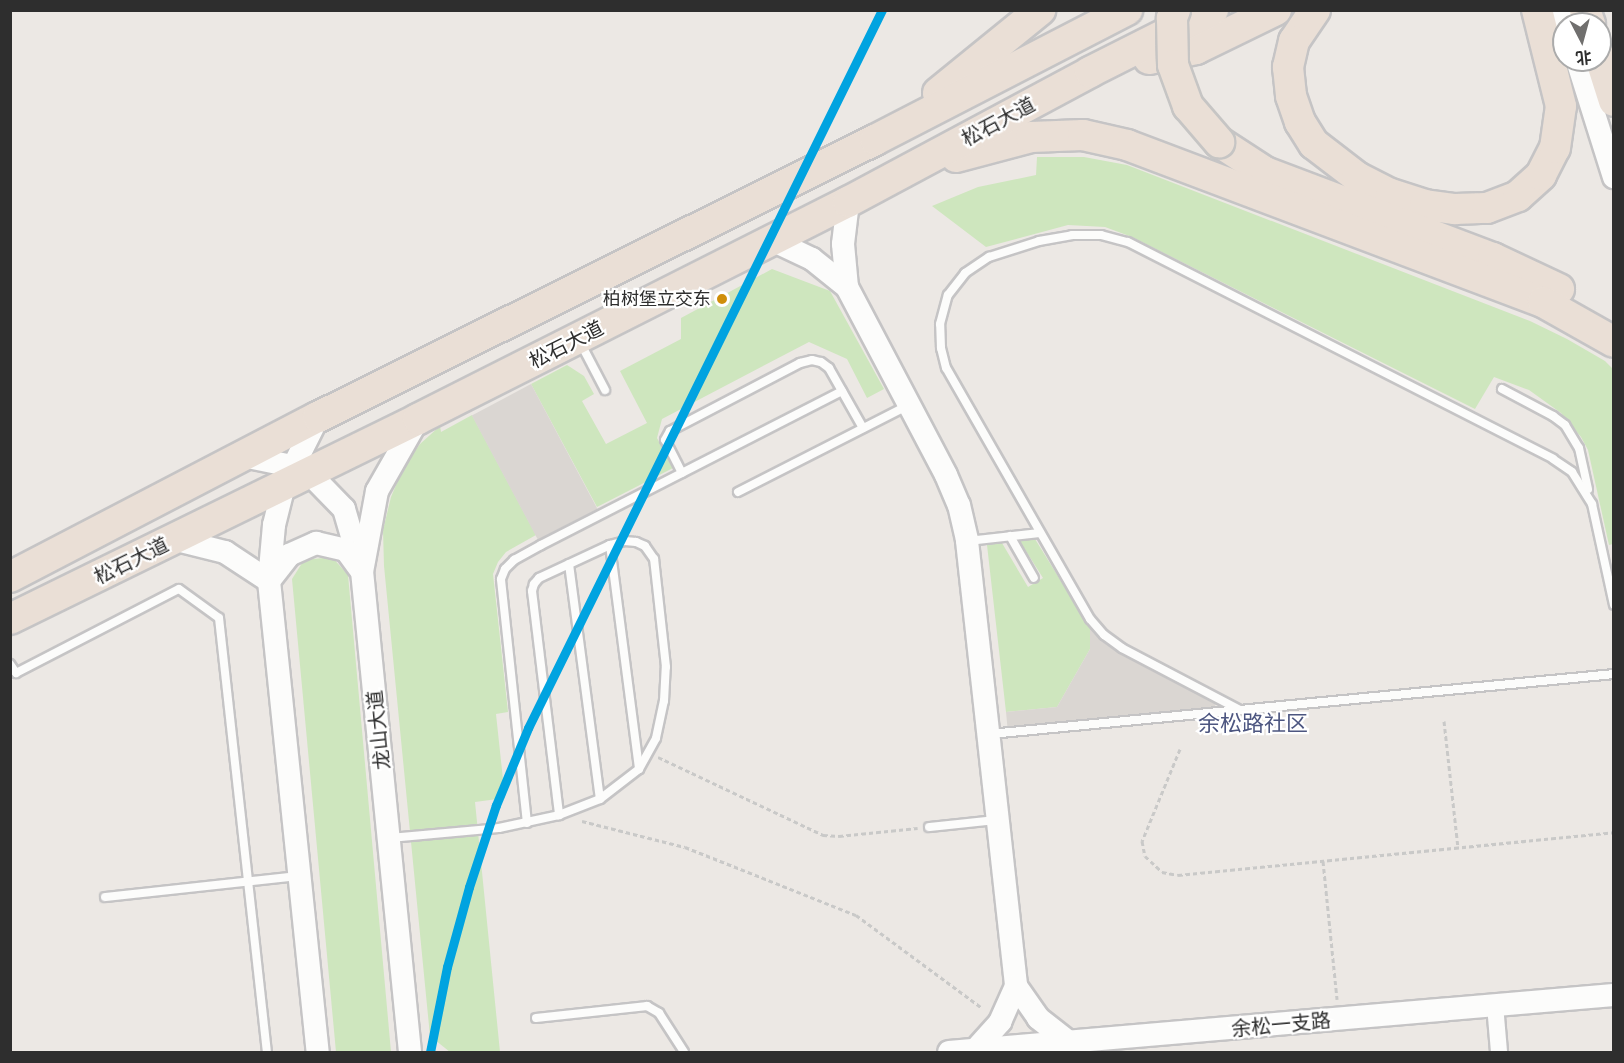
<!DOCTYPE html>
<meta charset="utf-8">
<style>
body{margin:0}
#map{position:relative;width:1624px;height:1063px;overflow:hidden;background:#ece8e4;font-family:Quicksand,"Noto Sans SC",sans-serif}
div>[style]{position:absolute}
.green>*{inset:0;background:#cee6be}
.plaza>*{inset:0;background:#dad6d2;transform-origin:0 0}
.path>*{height:3px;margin-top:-1.5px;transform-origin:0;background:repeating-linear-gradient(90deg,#c9c9c8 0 4.5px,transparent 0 7.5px)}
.roads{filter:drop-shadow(2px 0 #c5c4c5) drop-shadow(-2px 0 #c5c4c5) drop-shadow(0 2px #c5c4c5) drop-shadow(0 -2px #c5c4c5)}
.lane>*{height:8px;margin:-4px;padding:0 4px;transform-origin:4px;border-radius:4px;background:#fcfcfb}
.street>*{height:16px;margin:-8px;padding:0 8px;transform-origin:8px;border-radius:8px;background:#fcfcfb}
.secondary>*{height:22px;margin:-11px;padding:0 11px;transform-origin:11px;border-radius:11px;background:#fcfcfb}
.highway>*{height:30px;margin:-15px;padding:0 15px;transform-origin:15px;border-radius:15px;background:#eadfd6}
.bridges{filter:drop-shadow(2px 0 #c6c5c4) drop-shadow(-2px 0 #c6c5c4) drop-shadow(0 2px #c6c5c4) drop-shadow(0 -2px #c6c5c4)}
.highway-bridge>*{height:30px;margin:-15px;padding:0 15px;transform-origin:15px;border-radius:15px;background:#eadfd6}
.metro-1>*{height:9px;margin:-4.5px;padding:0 4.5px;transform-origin:4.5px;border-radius:4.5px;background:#00a3e0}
.dots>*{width:16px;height:16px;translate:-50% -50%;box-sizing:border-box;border:3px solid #fff;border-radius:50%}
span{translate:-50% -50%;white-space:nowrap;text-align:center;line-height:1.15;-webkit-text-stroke:4.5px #fff;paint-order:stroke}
.bus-label{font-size:18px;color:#2e2e2e}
.right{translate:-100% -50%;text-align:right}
.street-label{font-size:20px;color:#2e2e2e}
.quarter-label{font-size:22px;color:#4d5680}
.frame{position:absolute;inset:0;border:12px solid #2e2e2e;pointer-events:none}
.north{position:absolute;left:1552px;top:12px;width:60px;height:60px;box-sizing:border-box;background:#fff;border:2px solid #ababab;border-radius:50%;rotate:174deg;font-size:16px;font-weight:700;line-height:24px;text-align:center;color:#2e2e2e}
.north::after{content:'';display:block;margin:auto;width:21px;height:27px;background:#706f6e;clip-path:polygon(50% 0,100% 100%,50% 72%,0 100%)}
</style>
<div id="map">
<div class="green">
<i style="clip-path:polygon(1037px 157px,1084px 157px,1127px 165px,1530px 321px,1567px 339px,1605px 361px,1614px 370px,1613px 544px,1609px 545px,1588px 450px,1581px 437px,1561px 413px,1529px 390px,1494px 377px,1475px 409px,1132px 237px,1105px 227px,1068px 225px,986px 247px,932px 206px,978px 187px,1036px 175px)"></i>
<i style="clip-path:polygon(772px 269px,830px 291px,884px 389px,867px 398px,847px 359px,809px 342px,662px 419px,657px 438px,673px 468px,597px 507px,531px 384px,567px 365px,584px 376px,594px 394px,582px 401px,606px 444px,647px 423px,620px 371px,681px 339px,681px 318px)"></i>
<i style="clip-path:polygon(472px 415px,536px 535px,506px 552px,498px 562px,493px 574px,508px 712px,496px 714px,505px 798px,475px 802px,500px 1052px,450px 1052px,430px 1036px,384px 566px,383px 530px,391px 497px,404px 466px,420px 444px,440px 426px,441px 432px)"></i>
<i style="clip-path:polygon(1035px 539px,1090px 628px,1090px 649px,1057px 707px,1006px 712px,987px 545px,1002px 543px,1028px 587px,1043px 578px,1019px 540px)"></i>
<i style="clip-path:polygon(332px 557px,348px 575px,391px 1052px,336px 1052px,292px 579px,304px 560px)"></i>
</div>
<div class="plaza">
<i style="left:531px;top:384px;width:147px;height:67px;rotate:62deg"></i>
<i style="clip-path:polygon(1090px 619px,1104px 635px,1218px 699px,1212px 713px,1008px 733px,1006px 712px,1057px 707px,1090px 649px)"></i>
</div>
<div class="path">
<i style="left:1444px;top:721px;width:127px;rotate:83.7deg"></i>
<i style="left:1180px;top:749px;width:100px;rotate:112.4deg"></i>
<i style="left:1142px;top:841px;width:15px;rotate:79deg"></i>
<i style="left:1145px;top:856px;width:23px;rotate:43deg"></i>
<i style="left:1162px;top:872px;width:16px;rotate:11deg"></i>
<i style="left:1178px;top:875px;width:438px;rotate:-5.6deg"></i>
<i style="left:658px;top:757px;width:183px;rotate:25.3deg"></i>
<i style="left:823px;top:835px;width:16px;rotate:4deg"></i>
<i style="left:839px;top:836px;width:79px;rotate:-5.8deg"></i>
<i style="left:582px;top:821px;width:106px;rotate:14.2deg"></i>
<i style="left:685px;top:847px;width:184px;rotate:21.7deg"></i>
<i style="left:856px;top:915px;width:155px;rotate:36.4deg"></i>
<i style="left:1323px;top:861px;width:139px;rotate:84.2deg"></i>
</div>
<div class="roads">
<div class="lane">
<i style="left:581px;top:344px;width:52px;rotate:62.4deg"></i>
<i style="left:1502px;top:389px;width:58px;rotate:27.9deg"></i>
<i style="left:1553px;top:416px;width:15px;rotate:37deg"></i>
<i style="left:1565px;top:425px;width:27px;rotate:59deg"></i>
<i style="left:1579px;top:448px;width:42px;rotate:77.6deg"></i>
<i style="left:682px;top:473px;width:37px;rotate:-117deg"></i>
<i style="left:665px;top:440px;width:10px;rotate:-61deg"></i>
<i style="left:670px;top:431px;width:147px;rotate:-27.6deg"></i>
<i style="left:800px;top:363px;width:12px;rotate:-14deg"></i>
<i style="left:812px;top:360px;width:9px;rotate:13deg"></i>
<i style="left:821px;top:362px;width:10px;rotate:37deg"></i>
<i style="left:829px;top:368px;width:69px;rotate:60.5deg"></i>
<i style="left:738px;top:492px;width:192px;rotate:-27deg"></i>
<i style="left:1010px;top:536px;width:48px;rotate:60.3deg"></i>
<i style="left:968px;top:541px;width:72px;rotate:-6.3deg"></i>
<i style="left:610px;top:545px;width:226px;rotate:82.6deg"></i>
<i style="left:569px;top:564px;width:237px;rotate:82.5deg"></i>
<i style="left:10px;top:664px;width:11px;rotate:56deg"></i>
<i style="left:16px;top:673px;width:183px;rotate:-27.3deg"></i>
<i style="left:179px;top:589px;width:49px;rotate:35.9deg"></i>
<i style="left:219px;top:618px;width:437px;rotate:83.7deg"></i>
<i style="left:1240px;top:710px;width:133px;rotate:-152.3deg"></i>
<i style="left:1122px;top:648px;width:22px;rotate:-144deg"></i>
<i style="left:1104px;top:635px;width:21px;rotate:-131deg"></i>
<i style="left:1090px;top:619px;width:289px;rotate:-119.8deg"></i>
<i style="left:946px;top:368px;width:21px;rotate:-104deg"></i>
<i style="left:941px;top:348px;width:24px;rotate:-92deg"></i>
<i style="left:940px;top:324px;width:30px;rotate:-75deg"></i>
<i style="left:948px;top:295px;width:28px;rotate:-52deg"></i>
<i style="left:965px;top:273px;width:29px;rotate:-34deg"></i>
<i style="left:989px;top:257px;width:52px;rotate:-17.7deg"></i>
<i style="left:1039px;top:241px;width:34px;rotate:-10deg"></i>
<i style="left:1072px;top:235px;width:29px"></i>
<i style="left:1101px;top:235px;width:28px;rotate:15deg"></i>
<i style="left:1128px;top:242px;width:477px;rotate:27deg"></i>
<i style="left:1553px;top:459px;width:23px;rotate:34deg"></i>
<i style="left:1572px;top:472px;width:38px;rotate:58deg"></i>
<i style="left:1592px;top:504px;width:103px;rotate:77.7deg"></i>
<i style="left:990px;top:734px;width:627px;rotate:-5.49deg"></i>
<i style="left:527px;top:823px;width:245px;rotate:-96.1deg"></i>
<i style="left:501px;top:579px;width:11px;rotate:-68deg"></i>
<i style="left:505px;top:569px;width:13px;rotate:-45deg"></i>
<i style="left:514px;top:560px;width:31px;rotate:-29deg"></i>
<i style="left:541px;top:545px;width:338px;rotate:-27.1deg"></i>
<i style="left:929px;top:827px;width:68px;rotate:-5.9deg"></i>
<i style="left:390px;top:838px;width:109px;rotate:-5.2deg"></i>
<i style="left:499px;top:828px;width:61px;rotate:-12.2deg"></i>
<i style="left:559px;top:815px;width:44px;rotate:-21.3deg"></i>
<i style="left:600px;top:799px;width:49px;rotate:-37.6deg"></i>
<i style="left:639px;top:769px;width:35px;rotate:-61deg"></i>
<i style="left:656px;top:738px;width:38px;rotate:-78deg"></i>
<i style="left:664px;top:701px;width:34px;rotate:-87deg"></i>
<i style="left:666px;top:667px;width:109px;rotate:-96.3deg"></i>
<i style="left:654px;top:559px;width:16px;rotate:-125deg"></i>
<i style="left:645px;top:546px;width:10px;rotate:-156deg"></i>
<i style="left:636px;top:542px;width:11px;rotate:-175deg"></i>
<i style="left:625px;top:541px;width:16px;rotate:165deg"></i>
<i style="left:610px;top:545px;width:78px;rotate:155.1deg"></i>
<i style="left:539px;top:578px;width:8px;rotate:130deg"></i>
<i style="left:534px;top:584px;width:7px;rotate:106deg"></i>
<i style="left:532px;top:591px;width:226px;rotate:83.1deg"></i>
<i style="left:105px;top:897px;width:195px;rotate:-6.2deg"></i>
<i style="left:536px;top:1018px;width:112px;rotate:-6.2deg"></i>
<i style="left:647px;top:1006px;width:14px;rotate:30deg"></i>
<i style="left:659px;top:1013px;width:46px;rotate:57.3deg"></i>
</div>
<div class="street">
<i style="left:1495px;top:1005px;width:47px;rotate:85.1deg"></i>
</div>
<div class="secondary">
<i style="left:1561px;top:10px;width:15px;rotate:74deg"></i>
<i style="left:1577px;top:60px;width:123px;rotate:72.5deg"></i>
<i style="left:848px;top:202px;width:42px;rotate:96.8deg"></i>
<i style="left:843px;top:244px;width:43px;rotate:84.7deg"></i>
<i style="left:847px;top:287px;width:212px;rotate:62.2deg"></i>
<i style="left:946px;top:475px;width:33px;rotate:67deg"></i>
<i style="left:959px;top:505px;width:37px;rotate:77deg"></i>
<i style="left:967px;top:541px;width:448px;rotate:83.7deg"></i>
<i style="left:1016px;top:986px;width:39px;rotate:55deg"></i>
<i style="left:1038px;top:1018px;width:39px;rotate:38deg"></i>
<i style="left:772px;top:240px;width:44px;rotate:25.4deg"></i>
<i style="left:812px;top:259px;width:45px;rotate:38.7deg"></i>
<i style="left:243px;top:456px;width:50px;rotate:11.5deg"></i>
<i style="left:292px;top:466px;width:18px;rotate:22deg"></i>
<i style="left:309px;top:473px;width:50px;rotate:45.8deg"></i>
<i style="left:344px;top:509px;width:60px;rotate:73.7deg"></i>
<i style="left:173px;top:539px;width:54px;rotate:14deg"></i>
<i style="left:225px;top:552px;width:53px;rotate:33.4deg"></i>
<i style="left:269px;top:581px;width:474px;rotate:84.1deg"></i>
<i style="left:269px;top:581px;width:56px;rotate:-84.9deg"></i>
<i style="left:274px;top:525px;width:41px;rotate:-76deg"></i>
<i style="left:284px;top:485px;width:76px;rotate:-63.4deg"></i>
<i style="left:269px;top:581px;width:33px;rotate:-52deg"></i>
<i style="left:289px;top:555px;width:30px;rotate:-24deg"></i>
<i style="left:316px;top:543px;width:31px;rotate:13deg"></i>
<i style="left:346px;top:550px;width:22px;rotate:54deg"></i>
<i style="left:975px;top:1050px;width:38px;rotate:-48deg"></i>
<i style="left:1000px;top:1022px;width:39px;rotate:-66deg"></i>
<i style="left:410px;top:1052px;width:482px;rotate:-95.7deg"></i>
<i style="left:362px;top:572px;width:82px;rotate:-79.5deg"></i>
<i style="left:377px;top:491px;width:83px;rotate:-60.3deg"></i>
<i style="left:949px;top:1052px;width:667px;rotate:-4.9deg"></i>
</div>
<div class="highway">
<i style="left:1315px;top:10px;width:37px;rotate:124deg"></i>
<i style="left:1294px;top:41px;width:27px;rotate:103deg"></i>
<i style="left:1288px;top:67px;width:29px;rotate:84deg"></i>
<i style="left:1291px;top:96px;width:28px;rotate:71deg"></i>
<i style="left:1300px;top:122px;width:26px;rotate:58deg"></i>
<i style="left:1314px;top:144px;width:54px;rotate:37.5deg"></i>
<i style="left:1357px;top:177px;width:38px;rotate:27deg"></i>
<i style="left:1391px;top:194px;width:36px;rotate:18deg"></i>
<i style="left:1425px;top:205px;width:30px;rotate:8deg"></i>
<i style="left:1455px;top:209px;width:32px;rotate:-2deg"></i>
<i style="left:1487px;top:208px;width:33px;rotate:-21deg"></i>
<i style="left:1518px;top:196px;width:31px;rotate:-42deg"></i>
<i style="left:1541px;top:175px;width:30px;rotate:-63deg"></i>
<i style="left:1555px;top:148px;width:42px;rotate:-81.9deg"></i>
<i style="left:1561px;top:106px;width:99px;rotate:-104deg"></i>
<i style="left:1585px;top:10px;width:15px;rotate:70deg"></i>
<i style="left:1600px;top:57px;width:46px;rotate:72.3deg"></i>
<i style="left:1149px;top:59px;width:48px;rotate:-12deg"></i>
<i style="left:1196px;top:49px;width:89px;rotate:-26deg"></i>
<i style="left:938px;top:93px;width:132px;rotate:-39.1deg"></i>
<i style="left:1219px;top:142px;width:55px;rotate:33.1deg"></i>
<i style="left:1265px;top:172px;width:244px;rotate:20.7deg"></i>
<i style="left:1493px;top:258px;width:73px;rotate:25.2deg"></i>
<i style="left:956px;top:157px;width:78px;rotate:-14.9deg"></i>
<i style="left:1031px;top:137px;width:52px;rotate:-2.2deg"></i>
<i style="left:1083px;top:135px;width:45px;rotate:12.8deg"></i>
<i style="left:1127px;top:145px;width:445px;rotate:20.7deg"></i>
<i style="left:1543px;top:302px;width:81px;rotate:29.4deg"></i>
<i style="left:10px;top:577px;width:347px;rotate:-27.5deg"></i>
<i style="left:318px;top:417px;width:622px;rotate:-26.44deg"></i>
<i style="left:875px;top:140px;width:284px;rotate:-27.3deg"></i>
<i style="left:10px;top:619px;width:454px;rotate:-26.1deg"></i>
<i style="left:418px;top:419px;width:482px;rotate:-26.8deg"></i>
<i style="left:848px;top:202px;width:275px;rotate:-28.2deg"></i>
<i style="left:1090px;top:72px;width:138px;rotate:-26.8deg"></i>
</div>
</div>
<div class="bridges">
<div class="highway-bridge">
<i style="left:1175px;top:10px;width:9px;rotate:111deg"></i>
<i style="left:1172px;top:18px;width:47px;rotate:88.8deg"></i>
<i style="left:1173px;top:65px;width:44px;rotate:69.9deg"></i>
<i style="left:1188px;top:106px;width:48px;rotate:49.3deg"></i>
</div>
</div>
<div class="metro-1">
<i style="left:430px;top:1052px;width:87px;rotate:-78.7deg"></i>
<i style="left:447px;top:967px;width:83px;rotate:-74.6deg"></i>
<i style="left:469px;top:887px;width:86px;rotate:-71.8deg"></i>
<i style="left:496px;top:805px;width:83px;rotate:-67.4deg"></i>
<i style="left:528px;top:728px;width:801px;rotate:-63.76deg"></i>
</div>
<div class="dots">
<i style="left:722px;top:299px;background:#cf8e09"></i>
</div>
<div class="bus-label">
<span class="right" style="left:711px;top:299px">柏树堡立交东</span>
</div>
<div class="street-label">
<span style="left:998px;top:121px;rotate:-28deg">松石大道</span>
<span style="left:566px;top:344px;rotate:-27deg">松石大道</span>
<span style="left:131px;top:560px;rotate:-26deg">松石大道</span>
<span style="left:378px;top:730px;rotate:-96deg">龙山大道</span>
<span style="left:1281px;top:1024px;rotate:-5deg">余松一支路</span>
</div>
<div class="quarter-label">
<span style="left:1253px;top:724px">余松路社区</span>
</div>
<div class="frame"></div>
<div class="north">北</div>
</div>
